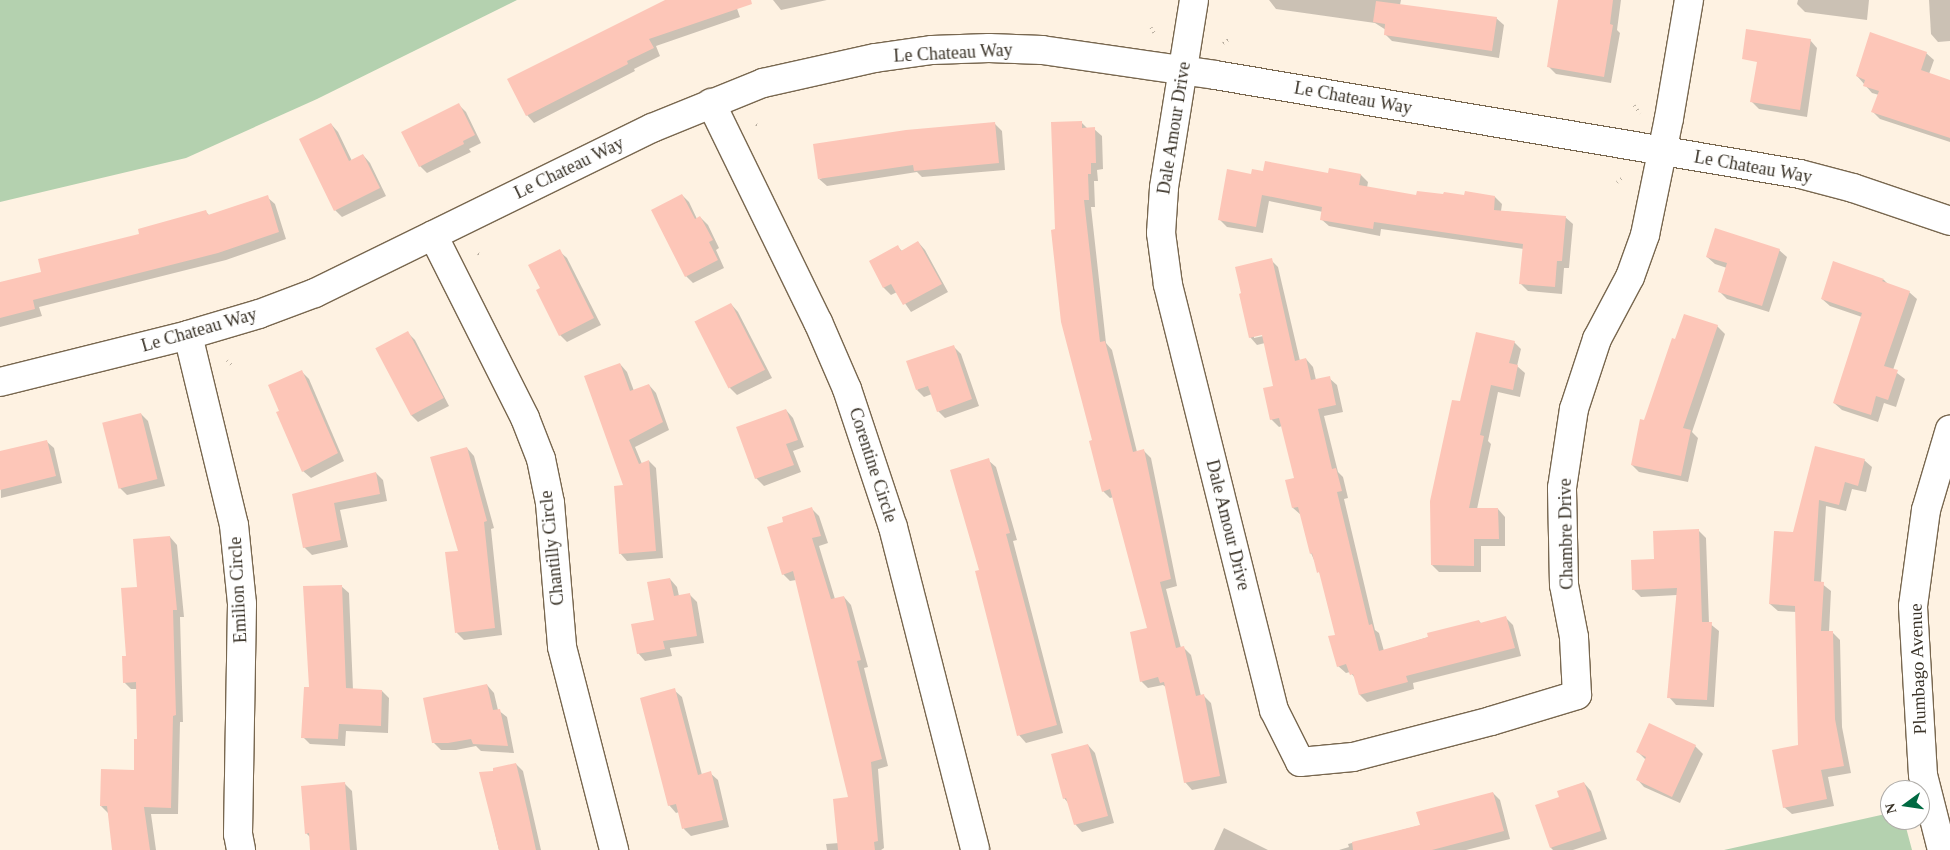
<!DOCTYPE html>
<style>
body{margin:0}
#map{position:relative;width:1950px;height:850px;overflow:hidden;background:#fef2e2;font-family:Georgia,serif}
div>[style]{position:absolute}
.green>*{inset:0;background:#b4d1af}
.shadow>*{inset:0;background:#0003}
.building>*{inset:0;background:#fdc6b8;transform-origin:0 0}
.path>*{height:3px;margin-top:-1.5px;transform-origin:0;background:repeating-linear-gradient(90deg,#b7ad9f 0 1px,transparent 0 5px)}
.roads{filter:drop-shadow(1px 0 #78674f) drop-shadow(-1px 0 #78674f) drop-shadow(0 1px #78674f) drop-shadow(0 -1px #78674f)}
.minor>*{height:28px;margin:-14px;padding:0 14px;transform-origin:14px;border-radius:14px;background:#fff}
span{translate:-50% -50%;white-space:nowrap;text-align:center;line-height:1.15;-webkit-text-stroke:4.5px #fff;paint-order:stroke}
.street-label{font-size:18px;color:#393227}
.north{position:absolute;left:1880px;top:780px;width:50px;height:50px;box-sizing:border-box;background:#fff;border:1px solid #b0ada9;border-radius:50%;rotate:256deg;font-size:14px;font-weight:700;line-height:20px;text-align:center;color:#393227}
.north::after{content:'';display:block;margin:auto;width:18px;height:22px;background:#006a42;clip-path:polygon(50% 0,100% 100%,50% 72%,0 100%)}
</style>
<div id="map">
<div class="green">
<i style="clip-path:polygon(0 0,517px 0,317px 99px,186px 158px,0 202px)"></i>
<i style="clip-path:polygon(1890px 813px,1890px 820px,1904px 820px,1912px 850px,1724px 850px)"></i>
</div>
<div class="shadow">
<i style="clip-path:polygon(669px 0,734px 0,740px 17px,656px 46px,660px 56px,634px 69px,635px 71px,534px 123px,527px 115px)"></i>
<i style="clip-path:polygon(773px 0,827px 0,781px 10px)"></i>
<i style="clip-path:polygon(1269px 0,1401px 0,1400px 5px,1496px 18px,1504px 25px,1499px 58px,1392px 41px,1385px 34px,1386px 30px,1375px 23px,1276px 9px)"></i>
<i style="clip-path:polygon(1560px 0,1621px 0,1617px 30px,1620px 33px,1611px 83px,1556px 74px,1549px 67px)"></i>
<i style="clip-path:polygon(1798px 0,1869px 0,1867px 20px,1805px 12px,1797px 4px)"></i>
<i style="clip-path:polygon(1929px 0,1950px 0,1950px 41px,1938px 42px,1931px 34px)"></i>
<i style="clip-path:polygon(1810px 40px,1817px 48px,1807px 117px,1759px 109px,1752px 102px)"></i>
<i style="clip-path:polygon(1926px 53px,1934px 60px,1929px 74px,1950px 81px,1950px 146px,1950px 142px,1880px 119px,1873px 112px,1879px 95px,1872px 93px,1857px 76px)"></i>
<i style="clip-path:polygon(458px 104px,466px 112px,481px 143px,469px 149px,471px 152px,427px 173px,420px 166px)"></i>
<i style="clip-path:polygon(1081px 122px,1088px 129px,1094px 129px,1102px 136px,1103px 169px,1097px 170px,1098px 181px,1094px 181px,1095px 207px,1091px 207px,1106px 343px,1112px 350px,1137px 452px,1144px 451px,1151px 458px,1177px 586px,1166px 589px,1181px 648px,1183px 647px,1191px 655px,1201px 696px,1204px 696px,1211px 703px,1227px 783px,1192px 790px,1185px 782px,1167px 688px,1163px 685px,1148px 688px,1141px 681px,1148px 629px,1114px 497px,1110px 498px,1103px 491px,1056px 231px)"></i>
<i style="clip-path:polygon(331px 124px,338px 132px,352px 161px,363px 155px,370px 163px,386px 196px,342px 217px,335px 210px)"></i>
<i style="clip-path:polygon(995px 124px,1002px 131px,1005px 170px,922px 177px,917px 172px,827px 186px,819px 179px)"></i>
<i style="clip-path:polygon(1264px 172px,1361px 175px,1368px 182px,1367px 188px,1417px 196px,1495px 197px,1502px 204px,1501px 211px,1565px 217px,1573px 224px,1569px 268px,1564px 268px,1562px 294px,1528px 291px,1521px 284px,1524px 249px,1381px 229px,1380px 236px,1329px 226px,1321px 219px,1323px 212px,1269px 201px,1263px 233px,1227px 227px,1220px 220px,1252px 175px)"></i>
<i style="clip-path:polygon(682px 195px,689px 202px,697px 219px,700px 217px,708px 225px,719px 248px,716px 250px,724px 268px,693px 283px,686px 276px)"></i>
<i style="clip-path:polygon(267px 197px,275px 204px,286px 239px,226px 260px,39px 307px,42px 316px,0 327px,0 284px,42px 273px,206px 212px,210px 216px)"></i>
<i style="clip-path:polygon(918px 242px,925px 250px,948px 292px,911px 312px,897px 292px,891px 295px,884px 288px,870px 261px,898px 247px,902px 251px)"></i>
<i style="clip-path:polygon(1779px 250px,1787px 257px,1769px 312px,1727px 299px,1720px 292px,1727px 268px,1715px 264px,1707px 257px)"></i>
<i style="clip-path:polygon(559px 251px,567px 258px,601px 325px,567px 342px,560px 335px,541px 289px)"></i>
<i style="clip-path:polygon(evenodd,1271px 260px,1278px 267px,1300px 361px,1306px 359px,1313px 367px,1316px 380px,1329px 378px,1337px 385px,1343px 412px,1324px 416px,1338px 472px,1343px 477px,1348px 498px,1344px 499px,1375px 630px,1379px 633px,1384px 651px,1479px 621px,1482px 624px,1506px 618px,1513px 625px,1521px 656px,1413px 683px,1414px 689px,1367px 702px,1360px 695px,1356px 679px,1350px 672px,1346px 673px,1338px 666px,1336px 636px,1321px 576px,1311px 553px,1301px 515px,1293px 508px,1295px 479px,1282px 426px,1279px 427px,1271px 419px,1275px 387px,1265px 343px,1257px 345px,1250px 337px,1271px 260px,1267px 332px,1268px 335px,1254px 338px,1254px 336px,1267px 332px)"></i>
<i style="clip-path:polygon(1834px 263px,1884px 280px,1889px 285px,1909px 292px,1917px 299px,1893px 370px,1905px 379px,1896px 407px,1884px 403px,1878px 422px,1842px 410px,1834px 403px,1862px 317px,1830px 306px,1822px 299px)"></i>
<i style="clip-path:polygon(731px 304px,738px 312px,772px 378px,737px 395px,730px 388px)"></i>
<i style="clip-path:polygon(1717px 326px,1725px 334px,1692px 432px,1698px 438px,1688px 482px,1639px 472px,1632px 465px,1645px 422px,1676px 341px)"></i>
<i style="clip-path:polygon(407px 332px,415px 340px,449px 406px,418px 422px,411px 415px)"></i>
<i style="clip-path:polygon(1514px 342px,1521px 349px,1517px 366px,1525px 373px,1520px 397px,1498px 392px,1488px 441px,1491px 444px,1477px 509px,1498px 509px,1505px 517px,1505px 546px,1481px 546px,1481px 572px,1439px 572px,1432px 565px,1461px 403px)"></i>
<i style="clip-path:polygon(953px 346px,961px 354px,979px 406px,945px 418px,938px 411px,932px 394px,924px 397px,917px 390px)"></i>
<i style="clip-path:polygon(620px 364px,627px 372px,634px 391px,649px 385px,656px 393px,669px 430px,635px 447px,642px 464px,649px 461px,656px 468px,663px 558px,627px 561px,620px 553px,625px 486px)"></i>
<i style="clip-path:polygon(302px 372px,309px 379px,344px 461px,311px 478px,303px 471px,280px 411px)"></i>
<i style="clip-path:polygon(786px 410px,793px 418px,804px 447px,793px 451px,801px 472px,764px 486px,756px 478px)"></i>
<i style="clip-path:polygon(141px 414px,148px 421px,165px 486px,127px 495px,120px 488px)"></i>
<i style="clip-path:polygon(46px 441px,54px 448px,62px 483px,1px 498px,0 453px)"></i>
<i style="clip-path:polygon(467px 448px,474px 456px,494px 528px,491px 529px,502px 635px,464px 640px,457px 633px,446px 553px,460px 552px)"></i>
<i style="clip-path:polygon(1816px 448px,1864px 460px,1872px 467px,1866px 492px,1852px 489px,1846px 511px,1826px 506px,1821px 583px,1831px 591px,1829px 632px,1832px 632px,1840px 640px,1842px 727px,1851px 773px,1828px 777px,1834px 806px,1792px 814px,1784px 807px,1800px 746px,1797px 612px,1778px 611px,1770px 604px,1794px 534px)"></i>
<i style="clip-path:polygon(988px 460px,996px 467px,1017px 540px,1013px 541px,1063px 733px,1026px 743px,1019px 735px,981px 571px)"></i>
<i style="clip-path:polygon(376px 473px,383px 480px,387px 501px,340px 510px,348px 547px,312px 555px,304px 547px,293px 495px)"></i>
<i style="clip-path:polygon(812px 509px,819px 516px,828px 543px,819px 546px,835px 599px,844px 597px,851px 605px,868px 667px,864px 668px,888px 766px,878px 769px,884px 848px,881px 850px,827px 850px,826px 844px,839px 843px,850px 799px,796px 580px,790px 581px,783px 574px,784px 523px)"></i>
<i style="clip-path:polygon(1698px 530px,1706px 538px,1709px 623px,1719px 631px,1714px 707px,1676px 705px,1669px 697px,1677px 595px,1641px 597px,1634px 590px,1656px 560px)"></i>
<i style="clip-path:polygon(170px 537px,177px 545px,184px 617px,180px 617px,183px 722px,180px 722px,178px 814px,151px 814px,156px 850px,113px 850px,109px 814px,101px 806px,135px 771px,139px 740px,137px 689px,131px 689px,124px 682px,138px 588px)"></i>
<i style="clip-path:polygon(670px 579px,677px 587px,679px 596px,689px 594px,697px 602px,704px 643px,670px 648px,672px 656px,645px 661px,638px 653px,655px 621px)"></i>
<i style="clip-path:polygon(341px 586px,349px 593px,353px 690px,382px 691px,389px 698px,388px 733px,346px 731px,345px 746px,310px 744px,303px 737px,310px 688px)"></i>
<i style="clip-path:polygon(487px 685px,494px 693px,498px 710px,507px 717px,514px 753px,481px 751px,476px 746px,456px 750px,441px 750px,433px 742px)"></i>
<i style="clip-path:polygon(674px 690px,682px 697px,702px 775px,710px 773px,718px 780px,729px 827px,691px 836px,684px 829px,679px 812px,676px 813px,669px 805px)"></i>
<i style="clip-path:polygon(1088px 745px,1095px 753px,1114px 823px,1082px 832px,1075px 824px,1069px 804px,1064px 798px)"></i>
<i style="clip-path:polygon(1695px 746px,1703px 754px,1680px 803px,1644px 787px,1637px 779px,1646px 760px,1638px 752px)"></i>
<i style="clip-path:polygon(516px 764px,523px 771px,541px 850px,499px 850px,481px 773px,494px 772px)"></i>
<i style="clip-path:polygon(1584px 783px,1591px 791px,1607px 839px,1573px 850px,1553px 850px,1551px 848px,1560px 798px)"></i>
<i style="clip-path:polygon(345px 784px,352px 791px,357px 850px,311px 850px,311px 838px,306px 833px)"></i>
<i style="clip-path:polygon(1493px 793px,1500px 800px,1510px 839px,1466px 850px,1339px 850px,1349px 847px,1348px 844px,1421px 825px)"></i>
<i style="clip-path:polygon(1224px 828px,1268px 850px,1214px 850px)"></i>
</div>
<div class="building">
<i style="clip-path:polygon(665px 0,751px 0,752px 4px,649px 39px,654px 48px,627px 61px,628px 64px,526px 116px,507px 79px)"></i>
<i style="clip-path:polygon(1558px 0,1613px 0,1610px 24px,1613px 25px,1604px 77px,1547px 67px)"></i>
<i style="clip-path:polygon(1376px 1px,1497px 17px,1492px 51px,1384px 35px,1385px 24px,1373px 22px)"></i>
<i style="clip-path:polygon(1746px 29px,1811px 39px,1800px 110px,1750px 102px,1757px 62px,1742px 59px)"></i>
<i style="clip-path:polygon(1870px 32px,1927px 52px,1921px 70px,1950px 80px,1950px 138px,1871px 112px,1879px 91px,1863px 86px,1865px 80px,1856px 76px)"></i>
<i style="clip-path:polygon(459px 103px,475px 135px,463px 141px,464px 144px,419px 167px,401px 132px)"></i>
<i style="clip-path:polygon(1082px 121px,1082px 128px,1095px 127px,1096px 163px,1091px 163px,1091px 174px,1088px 174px,1089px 200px,1084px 200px,1100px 342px,1105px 341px,1133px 452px,1144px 449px,1171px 579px,1160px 582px,1176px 648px,1184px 646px,1196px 696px,1204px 694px,1220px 776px,1184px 783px,1164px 682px,1160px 683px,1158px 677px,1140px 682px,1130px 632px,1147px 628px,1110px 489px,1102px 492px,1089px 441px,1092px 440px,1061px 322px,1051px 230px,1055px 229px,1051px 122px)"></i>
<i style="clip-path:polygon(995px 122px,999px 163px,914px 171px,913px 165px,818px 179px,813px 144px,906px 130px)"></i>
<i style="clip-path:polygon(331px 123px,349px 161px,363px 154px,380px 188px,334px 211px,299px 139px)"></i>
<i style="clip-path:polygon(1265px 161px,1328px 173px,1329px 168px,1361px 174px,1359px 185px,1416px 195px,1417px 191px,1443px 194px,1444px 192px,1464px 195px,1465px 191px,1495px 196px,1494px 210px,1566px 216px,1562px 261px,1557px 261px,1555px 287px,1519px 284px,1523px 244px,1374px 222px,1373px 229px,1320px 220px,1322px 207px,1262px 195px,1256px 227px,1218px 220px,1227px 169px,1251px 174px,1252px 169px,1263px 171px)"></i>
<i style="clip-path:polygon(682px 194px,695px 219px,700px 216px,713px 240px,709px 242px,718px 260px,685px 277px,651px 210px)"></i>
<i style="clip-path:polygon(268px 195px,279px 232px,218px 253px,33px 300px,35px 309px,0 318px,0 282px,41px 272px,38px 259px,139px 234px,138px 229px,206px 210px,208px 215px)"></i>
<i style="clip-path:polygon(1715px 228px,1780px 249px,1762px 306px,1718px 292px,1727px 263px,1706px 257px)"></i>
<i style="clip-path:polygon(918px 241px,942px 284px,903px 305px,891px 284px,883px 288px,869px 261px,898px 245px,901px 251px)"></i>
<i style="clip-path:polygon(560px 249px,594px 318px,559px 336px,536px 290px,540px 288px,528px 265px)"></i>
<i style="clip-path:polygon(1272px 258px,1295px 361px,1306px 358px,1311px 380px,1330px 376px,1336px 405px,1318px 409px,1332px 469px,1336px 468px,1342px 491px,1337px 492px,1369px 625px,1372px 624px,1379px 651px,1428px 637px,1427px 633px,1479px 620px,1480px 623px,1506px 616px,1515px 648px,1406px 676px,1408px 682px,1359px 695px,1353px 674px,1350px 675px,1346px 664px,1337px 667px,1328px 636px,1335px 635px,1319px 572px,1317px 573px,1312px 553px,1310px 554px,1298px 507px,1292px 508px,1285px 480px,1294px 478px,1279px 418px,1270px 420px,1263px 388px,1273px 386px,1262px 335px,1249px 338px,1239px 294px,1241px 293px,1235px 267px)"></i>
<i style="clip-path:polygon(1833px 261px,1884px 279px,1882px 281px,1910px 291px,1884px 366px,1898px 370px,1888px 400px,1876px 396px,1871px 415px,1833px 403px,1862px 313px,1821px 299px)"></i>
<i style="left:731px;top:303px;width:75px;height:41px;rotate:63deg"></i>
<i style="clip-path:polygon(1684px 314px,1718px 325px,1683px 428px,1691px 430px,1681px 476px,1631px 465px,1640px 419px,1644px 420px,1672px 338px,1675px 339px)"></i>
<i style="left:408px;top:331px;width:76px;height:37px;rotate:62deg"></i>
<i style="clip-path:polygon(1476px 332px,1515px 341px,1509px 363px,1518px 365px,1513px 390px,1491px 385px,1480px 435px,1484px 436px,1469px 508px,1498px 508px,1499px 539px,1474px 539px,1474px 566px,1431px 565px,1430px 501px,1452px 400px,1460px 401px)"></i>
<i style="clip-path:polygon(954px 345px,972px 399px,937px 412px,928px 386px,916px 390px,906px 361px)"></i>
<i style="clip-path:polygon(620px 363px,630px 391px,649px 384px,663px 422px,629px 440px,639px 464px,649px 460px,656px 551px,619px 554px,614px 486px,623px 485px,584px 376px)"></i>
<i style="clip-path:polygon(302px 370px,338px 453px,302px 472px,276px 412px,279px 411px,268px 385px)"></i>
<i style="clip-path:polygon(786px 409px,798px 440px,786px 444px,794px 465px,755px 479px,736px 427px)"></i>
<i style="left:141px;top:413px;width:68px;height:40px;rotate:76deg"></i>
<i style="clip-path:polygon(47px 440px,56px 476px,0 490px,0 451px)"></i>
<i style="clip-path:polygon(1815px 446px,1865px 459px,1858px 486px,1845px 482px,1839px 505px,1819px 500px,1814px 581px,1824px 582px,1821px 631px,1833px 631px,1835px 719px,1844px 766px,1821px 770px,1827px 799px,1783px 808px,1772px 750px,1798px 745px,1795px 606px,1769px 604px,1774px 531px,1793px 532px)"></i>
<i style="clip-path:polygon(467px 447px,487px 521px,484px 522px,495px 628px,455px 633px,445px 552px,458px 551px,430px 457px)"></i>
<i style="clip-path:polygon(989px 458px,1010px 533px,1006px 534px,1057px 725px,1017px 736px,975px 571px,979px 570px,950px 470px)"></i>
<i style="clip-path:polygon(376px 472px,380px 494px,334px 503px,341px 540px,303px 548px,292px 494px)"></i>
<i style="clip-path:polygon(812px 507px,821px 536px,812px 538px,831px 599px,844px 596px,861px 660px,857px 661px,882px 759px,871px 762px,878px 841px,874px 842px,875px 850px,838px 850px,833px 799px,848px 797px,793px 571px,782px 575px,767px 527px,783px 522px,782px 517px)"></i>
<i style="clip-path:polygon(1699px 529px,1702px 622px,1712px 622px,1707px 700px,1667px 698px,1677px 588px,1632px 590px,1631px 560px,1654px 559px,1653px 531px)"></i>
<i style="clip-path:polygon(170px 536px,177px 610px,173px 610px,176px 715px,173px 716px,171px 808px,144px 807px,150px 850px,112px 850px,107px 806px,100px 806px,101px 769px,134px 770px,134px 739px,137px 739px,136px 682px,123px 683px,122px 656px,126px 656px,121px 588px,137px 587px,133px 539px)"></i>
<i style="clip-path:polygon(670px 578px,674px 596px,690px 593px,697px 636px,663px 641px,665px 649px,637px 654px,631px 624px,654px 620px,647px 582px)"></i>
<i style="clip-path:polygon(342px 585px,346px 688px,382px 690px,381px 726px,339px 724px,338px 739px,301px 738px,304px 687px,309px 687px,303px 586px)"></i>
<i style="clip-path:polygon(487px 684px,493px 710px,500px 709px,508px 746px,473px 744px,471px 739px,448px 743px,432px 743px,423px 698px)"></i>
<i style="clip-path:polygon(675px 688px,698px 775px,711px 771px,723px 820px,682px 829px,676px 804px,668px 806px,640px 698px)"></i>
<i style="clip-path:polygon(1649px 723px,1696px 745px,1672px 797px,1636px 780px,1646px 757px,1636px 752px)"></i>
<i style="clip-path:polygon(1088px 744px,1108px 816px,1074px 825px,1066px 798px,1063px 799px,1051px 754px)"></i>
<i style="clip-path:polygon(516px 763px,528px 813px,536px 850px,499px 850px,479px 772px,493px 771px,493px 768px)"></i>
<i style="clip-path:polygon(345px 782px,350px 850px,310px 850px,309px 833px,305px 834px,301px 786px)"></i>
<i style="clip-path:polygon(1584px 782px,1601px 831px,1550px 848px,1535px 805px,1559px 797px,1557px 791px)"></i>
<i style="clip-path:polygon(1493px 792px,1504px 831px,1432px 850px,1353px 850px,1352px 842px,1420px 825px,1416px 812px)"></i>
</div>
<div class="path">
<i style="left:1151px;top:27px;width:8px;rotate:60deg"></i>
<i style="left:1223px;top:43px;width:7px;rotate:-34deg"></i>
<i style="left:1634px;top:105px;width:10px;rotate:53deg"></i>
<i style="left:756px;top:124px;width:4px;rotate:27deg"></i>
<i style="left:1617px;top:182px;width:8px;rotate:-40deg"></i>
<i style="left:478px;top:253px;width:4px;rotate:34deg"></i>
<i style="left:227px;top:360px;width:6px;rotate:45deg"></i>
</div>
<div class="roads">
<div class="minor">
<i style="left:1194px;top:0;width:190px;rotate:99.1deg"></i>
<i style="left:1164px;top:188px;width:45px;rotate:93.8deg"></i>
<i style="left:1161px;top:233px;width:52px;rotate:82.3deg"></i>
<i style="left:1168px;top:285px;width:438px;rotate:76deg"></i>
<i style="left:1274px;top:710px;width:58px;rotate:63.4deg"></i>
<i style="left:1300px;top:762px;width:53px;rotate:-5.4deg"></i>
<i style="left:1353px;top:757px;width:143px;rotate:-14.6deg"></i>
<i style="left:1491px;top:721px;width:90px;rotate:-16.8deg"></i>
<i style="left:1577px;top:695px;width:58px;rotate:-93deg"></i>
<i style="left:1574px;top:637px;width:53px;rotate:-100.9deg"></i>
<i style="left:1564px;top:585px;width:97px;rotate:-91.2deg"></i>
<i style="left:1562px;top:488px;width:80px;rotate:-81.4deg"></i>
<i style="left:1574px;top:409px;width:74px;rotate:-71.8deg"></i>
<i style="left:1597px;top:339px;width:70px;rotate:-62deg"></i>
<i style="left:1630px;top:277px;width:45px;rotate:-70.3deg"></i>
<i style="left:1645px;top:235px;width:119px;rotate:-78.4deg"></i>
<i style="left:1669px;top:118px;width:120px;rotate:-80.4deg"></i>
<i style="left:711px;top:103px;width:244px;rotate:64deg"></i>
<i style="left:818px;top:322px;width:73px;rotate:66.6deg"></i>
<i style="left:847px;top:389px;width:145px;rotate:71.6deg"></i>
<i style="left:893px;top:527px;width:332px;rotate:75.7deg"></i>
<i style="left:433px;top:235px;width:205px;rotate:63.3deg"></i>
<i style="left:525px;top:418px;width:44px;rotate:68.7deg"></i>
<i style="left:541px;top:459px;width:45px;rotate:78.4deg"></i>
<i style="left:550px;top:503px;width:144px;rotate:85.2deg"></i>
<i style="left:562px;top:647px;width:210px;rotate:75.6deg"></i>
<i style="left:188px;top:335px;width:195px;rotate:76.4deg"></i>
<i style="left:234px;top:525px;width:79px;rotate:84.2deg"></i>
<i style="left:242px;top:604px;width:230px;rotate:91deg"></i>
<i style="left:238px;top:834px;width:16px;rotate:79deg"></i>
<i style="left:0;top:382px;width:194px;rotate:-14deg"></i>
<i style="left:188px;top:335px;width:74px;rotate:-16.5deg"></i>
<i style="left:259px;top:314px;width:60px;rotate:-20.6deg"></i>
<i style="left:315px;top:293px;width:375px;rotate:-26.1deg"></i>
<i style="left:652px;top:128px;width:120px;rotate:-22.1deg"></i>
<i style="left:763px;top:83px;width:115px;rotate:-12.6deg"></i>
<i style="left:875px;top:58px;width:58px;rotate:-8deg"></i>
<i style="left:932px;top:50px;width:57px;rotate:-2deg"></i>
<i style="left:989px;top:48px;width:53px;rotate:2.2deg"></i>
<i style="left:1042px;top:50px;width:175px;rotate:8.2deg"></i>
<i style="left:1215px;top:75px;width:593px;rotate:9.61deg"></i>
<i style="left:1800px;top:174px;width:55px;rotate:14.8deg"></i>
<i style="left:1853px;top:188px;width:102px;rotate:18.8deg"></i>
<i style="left:1942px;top:850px;width:77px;rotate:-104.2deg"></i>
<i style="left:1923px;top:775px;width:169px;rotate:-93.4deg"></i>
<i style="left:1913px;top:606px;width:97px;rotate:-82.3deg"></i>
<i style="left:1926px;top:510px;width:84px;rotate:-73.5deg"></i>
</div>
</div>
<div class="street-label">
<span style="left:953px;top:53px;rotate:-3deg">Le Chateau Way</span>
<span style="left:1353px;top:98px;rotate:10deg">Le Chateau Way</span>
<span style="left:1174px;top:128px;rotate:-81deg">Dale Amour Drive</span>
<span style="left:1753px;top:167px;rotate:10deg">Le Chateau Way</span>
<span style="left:569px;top:168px;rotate:-26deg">Le Chateau Way</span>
<span style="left:199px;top:330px;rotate:-16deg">Le Chateau Way</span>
<span style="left:873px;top:465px;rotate:72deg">Corentine Circle</span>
<span style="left:1228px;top:525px;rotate:76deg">Dale Amour Drive</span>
<span style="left:1566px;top:534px;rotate:-91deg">Chambre Drive</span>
<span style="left:552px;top:548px;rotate:-96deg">Chantilly Circle</span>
<span style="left:238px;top:590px;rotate:-93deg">Emilion Circle</span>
<span style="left:1918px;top:669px;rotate:-92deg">Plumbago Avenue</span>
</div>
<div class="north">N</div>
</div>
